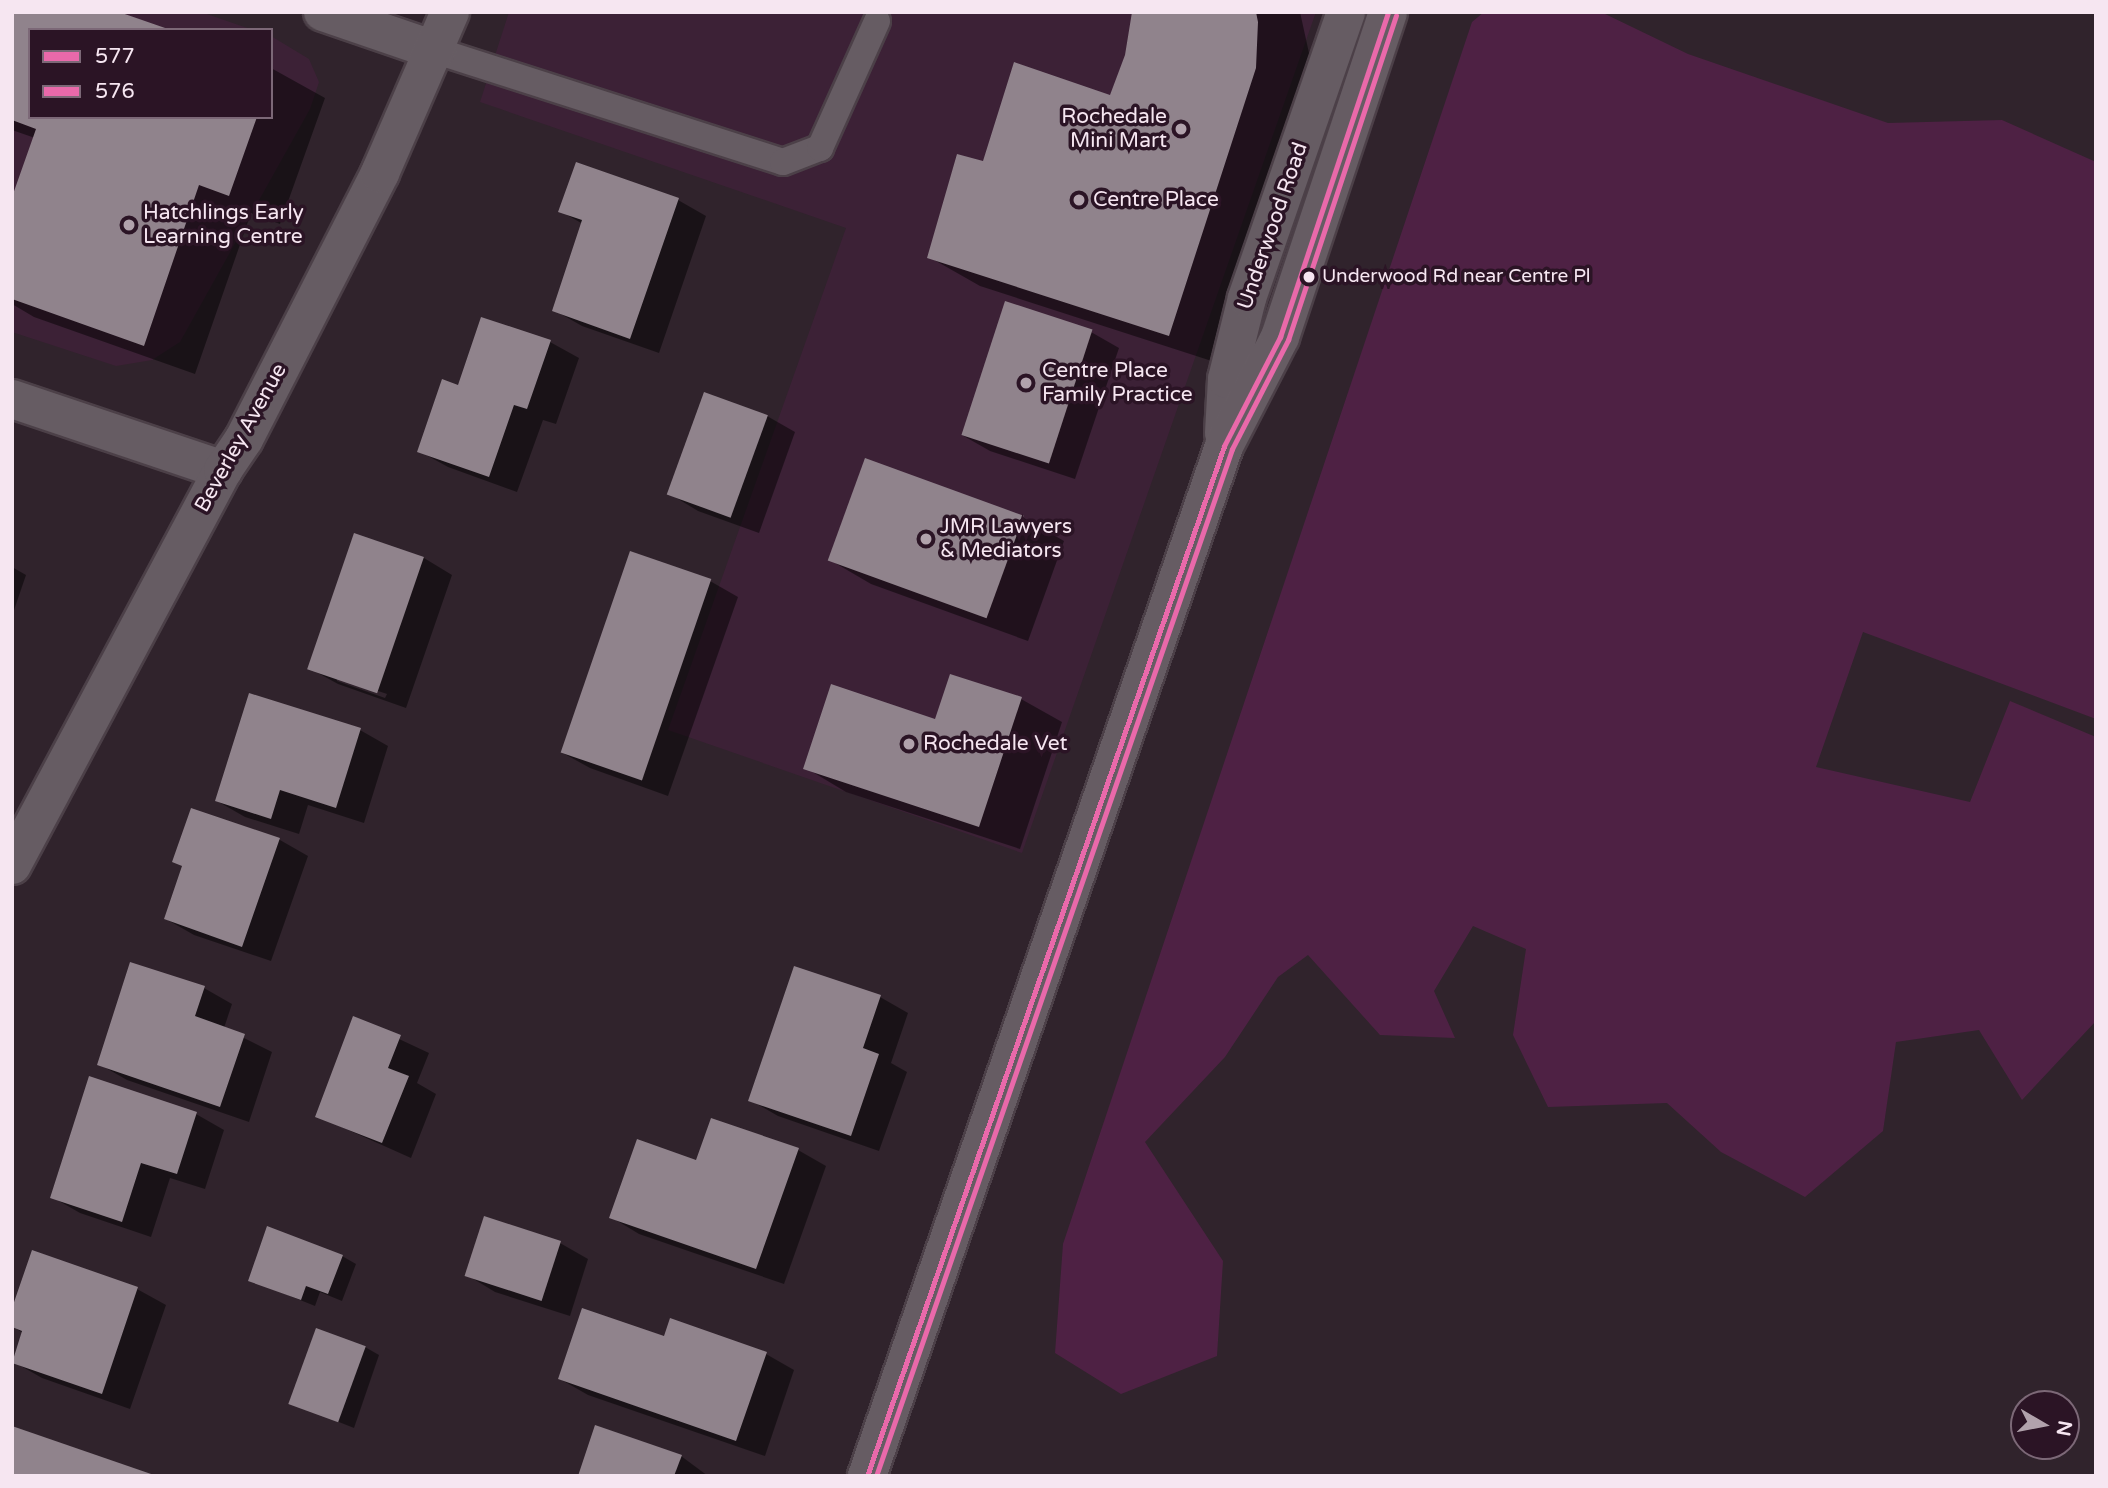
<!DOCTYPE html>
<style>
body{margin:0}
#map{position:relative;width:2108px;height:1488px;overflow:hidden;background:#30232c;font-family:"Varela Round",sans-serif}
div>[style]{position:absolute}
.built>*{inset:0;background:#3c2136}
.green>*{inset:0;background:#4e2144}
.shadow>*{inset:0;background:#0007}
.building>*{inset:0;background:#90838c;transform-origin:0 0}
.roads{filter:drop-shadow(2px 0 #4c4048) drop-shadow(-2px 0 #4c4048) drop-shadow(0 2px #4c4048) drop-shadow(0 -2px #4c4048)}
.service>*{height:26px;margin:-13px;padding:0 13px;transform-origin:13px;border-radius:13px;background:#665c63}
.minor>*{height:38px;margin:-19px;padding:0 19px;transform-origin:19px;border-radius:19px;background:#665c63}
.secondary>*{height:38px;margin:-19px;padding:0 19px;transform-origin:19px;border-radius:19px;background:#665c63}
.bus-1>*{height:5px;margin:-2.5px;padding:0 2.5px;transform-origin:2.5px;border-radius:2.5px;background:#e969aa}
.bus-2>*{height:5px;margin:-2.5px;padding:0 2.5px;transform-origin:2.5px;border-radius:2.5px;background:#e969aa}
.dots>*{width:19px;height:19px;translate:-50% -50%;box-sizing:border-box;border:4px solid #2b1425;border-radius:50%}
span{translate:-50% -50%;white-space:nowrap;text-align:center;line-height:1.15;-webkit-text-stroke:7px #2b1425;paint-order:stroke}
.bus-label{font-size:19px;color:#f6e6f1}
.left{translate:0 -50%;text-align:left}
.poi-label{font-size:21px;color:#f6e6f1}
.right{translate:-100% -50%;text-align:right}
.street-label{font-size:21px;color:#f6e6f1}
.frame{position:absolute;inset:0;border:14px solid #f6e6f1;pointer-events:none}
.legend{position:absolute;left:28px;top:28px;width:245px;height:91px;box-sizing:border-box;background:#2b1425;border:2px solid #7c6877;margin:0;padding:9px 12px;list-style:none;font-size:21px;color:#f6e6f1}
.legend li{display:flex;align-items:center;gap:14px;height:35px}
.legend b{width:35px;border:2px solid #7c6877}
.north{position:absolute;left:2010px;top:1390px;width:70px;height:70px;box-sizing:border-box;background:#2b1425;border:2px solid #7c6877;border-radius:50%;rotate:100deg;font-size:19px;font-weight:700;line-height:28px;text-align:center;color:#f6e6f1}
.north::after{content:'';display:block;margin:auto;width:24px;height:32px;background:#b1a2ac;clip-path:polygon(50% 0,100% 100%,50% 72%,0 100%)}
</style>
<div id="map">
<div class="built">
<i style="clip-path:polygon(12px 12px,201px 12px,253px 30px,30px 30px,30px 117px,271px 117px,271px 36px,309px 59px,319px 82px,310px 109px,180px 342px,152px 360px,116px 366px,12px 332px)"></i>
<i style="clip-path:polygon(509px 12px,1316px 12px,1022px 853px,668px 730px,846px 228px,480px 102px)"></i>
</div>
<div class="green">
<i style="clip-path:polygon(1484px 12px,1601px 12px,1688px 54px,1888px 123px,2002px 120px,2096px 162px,2096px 719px,1863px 632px,1816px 767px,1970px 802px,2010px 701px,2096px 737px,2096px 1021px,2022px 1100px,1979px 1030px,1896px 1042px,1883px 1131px,1805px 1197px,1721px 1152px,1667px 1103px,1548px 1107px,1513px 1035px,1526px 949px,1473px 926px,1434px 991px,1455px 1038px,1380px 1035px,1308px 955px,1278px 977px,1225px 1057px,1145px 1142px,1223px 1261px,1217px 1356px,1121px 1394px,1055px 1353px,1063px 1244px,1472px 22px)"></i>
</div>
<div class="shadow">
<i style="clip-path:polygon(12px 12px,114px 12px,163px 30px,30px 30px,30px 117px,271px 117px,271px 68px,325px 98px,280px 224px,251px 213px,195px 374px,34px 317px,12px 304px,12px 202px,35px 138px,12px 130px)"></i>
<i style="clip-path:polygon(1134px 12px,1300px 12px,1309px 53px,1307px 98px,1221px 364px,980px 286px,929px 257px,1111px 97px,1127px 55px)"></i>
<i style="clip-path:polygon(678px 200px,706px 216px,659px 353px,582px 326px,554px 310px,583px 224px,560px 211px)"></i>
<i style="clip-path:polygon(482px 319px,550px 342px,579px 358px,556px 424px,543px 420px,517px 492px,448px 467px,419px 451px,459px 387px)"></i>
<i style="clip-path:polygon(1091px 332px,1119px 348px,1075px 479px,990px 451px,962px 435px)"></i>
<i style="clip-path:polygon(767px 416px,795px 432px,759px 533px,698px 511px,670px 494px)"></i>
<i style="clip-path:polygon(866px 460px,1024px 518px,1064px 541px,1028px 641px,871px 584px,830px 560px)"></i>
<i style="clip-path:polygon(evenodd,355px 535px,424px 558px,452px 575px,406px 708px,338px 684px,309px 668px,355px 535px,337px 677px,387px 694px,385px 698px,337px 681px,337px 677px)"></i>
<i style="clip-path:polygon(12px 567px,26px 575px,12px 616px)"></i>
<i style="clip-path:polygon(710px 581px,738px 597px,668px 796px,590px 768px,561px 752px)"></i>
<i style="clip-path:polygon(1021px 699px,1062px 722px,1020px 849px,846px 792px,806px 768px,937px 721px)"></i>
<i style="clip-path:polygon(360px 730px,388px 746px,364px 823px,308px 805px,299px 834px,245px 817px,217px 801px)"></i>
<i style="clip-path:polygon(192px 810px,280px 840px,308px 856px,271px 961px,194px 935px,166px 919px,183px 867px,174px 861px)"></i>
<i style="clip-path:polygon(204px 988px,232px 1004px,224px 1028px,272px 1052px,249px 1122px,127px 1080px,99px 1064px)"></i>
<i style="clip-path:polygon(880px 997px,908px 1013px,891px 1063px,907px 1072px,879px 1151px,778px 1116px,750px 1100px)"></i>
<i style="clip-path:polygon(354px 1018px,429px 1053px,417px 1083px,436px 1094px,411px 1158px,317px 1116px)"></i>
<i style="clip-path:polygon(196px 1114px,224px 1130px,205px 1189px,170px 1178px,151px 1237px,80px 1213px,52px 1197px)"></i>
<i style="clip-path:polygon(798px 1150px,826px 1166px,784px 1284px,639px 1234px,611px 1217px,697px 1162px)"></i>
<i style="clip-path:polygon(560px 1243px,588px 1259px,570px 1316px,495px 1292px,467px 1275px)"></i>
<i style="clip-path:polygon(342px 1256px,356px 1264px,342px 1301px,320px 1292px,315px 1306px,250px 1280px)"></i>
<i style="clip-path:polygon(137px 1289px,166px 1305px,130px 1409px,42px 1378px,14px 1362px,23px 1333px,12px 1326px)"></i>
<i style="clip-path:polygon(665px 1338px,766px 1354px,794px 1370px,765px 1456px,588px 1395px,560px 1379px)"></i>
<i style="clip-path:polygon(365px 1347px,379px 1355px,354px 1428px,291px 1403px)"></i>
<i style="clip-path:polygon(681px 1456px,708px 1476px,580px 1476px)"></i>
</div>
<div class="building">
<i style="clip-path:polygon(12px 12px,119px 12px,168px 29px,30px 30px,30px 117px,257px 117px,229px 196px,199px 185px,144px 346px,12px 299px,12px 197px,36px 129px,12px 120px)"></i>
<i style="clip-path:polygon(1132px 12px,1256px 12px,1258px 22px,1256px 68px,1169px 336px,927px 258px,957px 154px,983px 161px,1014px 62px,1110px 95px,1125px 55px)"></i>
<i style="clip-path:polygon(576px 162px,679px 198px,630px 339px,552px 311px,582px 220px,558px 212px)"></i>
<i style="left:1005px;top:301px;width:92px;height:141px;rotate:18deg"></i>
<i style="clip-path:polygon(481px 317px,551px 340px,527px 409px,514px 405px,489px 477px,417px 452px,442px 379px,458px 385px)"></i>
<i style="left:704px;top:392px;width:68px;height:109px;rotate:20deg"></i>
<i style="left:865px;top:458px;width:169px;height:109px;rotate:20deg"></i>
<i style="left:354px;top:533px;width:74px;height:144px;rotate:19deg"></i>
<i style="left:630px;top:551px;width:86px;height:213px;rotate:19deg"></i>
<i style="clip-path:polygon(950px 674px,1022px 697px,979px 827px,803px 769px,831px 684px,935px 719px)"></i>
<i style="clip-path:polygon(249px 693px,361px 728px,336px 808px,280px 790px,271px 819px,215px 801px)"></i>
<i style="clip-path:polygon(191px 808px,280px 838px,242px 947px,164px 919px,182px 866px,172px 862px)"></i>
<i style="clip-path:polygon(130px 962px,205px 986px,195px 1016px,245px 1034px,220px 1107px,97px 1065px)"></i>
<i style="clip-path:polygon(794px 966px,881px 995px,863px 1048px,879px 1054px,851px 1136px,748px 1101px)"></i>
<i style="clip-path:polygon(353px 1016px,401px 1035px,388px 1068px,409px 1076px,382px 1143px,315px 1117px)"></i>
<i style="clip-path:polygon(89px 1076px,197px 1112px,177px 1174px,141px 1163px,122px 1222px,50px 1198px)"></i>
<i style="clip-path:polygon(711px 1118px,799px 1148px,756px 1269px,609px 1218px,637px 1139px,696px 1160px)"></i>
<i style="left:484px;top:1216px;width:81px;height:63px;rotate:18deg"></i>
<i style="clip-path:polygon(267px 1226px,343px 1255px,328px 1294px,306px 1286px,301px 1300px,248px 1281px)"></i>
<i style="clip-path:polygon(32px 1250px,138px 1287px,102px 1394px,12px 1363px,22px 1331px,12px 1327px,12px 1308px)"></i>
<i style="clip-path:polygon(582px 1308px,664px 1336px,670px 1318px,767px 1352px,736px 1441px,558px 1379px)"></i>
<i style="left:316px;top:1328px;width:53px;height:81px;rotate:20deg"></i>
<i style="clip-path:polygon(595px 1425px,682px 1455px,674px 1476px,578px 1476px)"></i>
<i style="clip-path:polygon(12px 1426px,154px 1475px,154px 1476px,12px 1476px)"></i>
</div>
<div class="roads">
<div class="service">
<i style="left:437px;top:51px;width:363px;rotate:17.8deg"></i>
<i style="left:783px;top:162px;width:40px;rotate:-21deg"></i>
<i style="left:820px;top:148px;width:139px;rotate:-65.8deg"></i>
</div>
<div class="minor">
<i style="left:323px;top:12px;width:120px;rotate:18.9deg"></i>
<i style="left:12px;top:399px;width:223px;rotate:18.6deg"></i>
<i style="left:12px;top:865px;width:448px;rotate:-61.9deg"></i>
<i style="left:223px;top:470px;width:37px;rotate:-56deg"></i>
<i style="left:244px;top:439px;width:299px;rotate:-62.9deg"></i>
<i style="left:380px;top:173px;width:176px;rotate:-66.5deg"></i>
</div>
<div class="secondary">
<i style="left:1224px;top:433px;width:54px;rotate:-86.8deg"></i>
<i style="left:1227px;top:379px;width:83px;rotate:-76.1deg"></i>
<i style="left:1247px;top:298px;width:303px;rotate:-70.9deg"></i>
<i style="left:867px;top:1476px;width:1090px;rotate:-70.88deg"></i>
<i style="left:1224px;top:446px;width:123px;rotate:-62.8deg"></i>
<i style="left:1280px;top:337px;width:342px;rotate:-71.6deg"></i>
</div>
</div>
<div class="bus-1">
<i style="left:867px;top:1476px;width:1090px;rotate:-70.88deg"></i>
<i style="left:1224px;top:446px;width:123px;rotate:-62.8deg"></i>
<i style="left:1280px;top:337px;width:342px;rotate:-71.6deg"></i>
</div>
<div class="bus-2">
<i style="left:876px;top:1476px;width:1087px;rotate:-70.88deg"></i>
<i style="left:1232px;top:449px;width:123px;rotate:-62.8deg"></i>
<i style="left:1288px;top:340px;width:342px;rotate:-71.6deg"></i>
</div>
<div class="dots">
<i style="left:1181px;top:129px;background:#b1a2ac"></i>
<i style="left:1079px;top:200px;background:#b1a2ac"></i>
<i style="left:129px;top:225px;background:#b1a2ac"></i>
<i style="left:1309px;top:277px;background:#f6e6f1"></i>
<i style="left:1026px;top:383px;background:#b1a2ac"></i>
<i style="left:926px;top:539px;background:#b1a2ac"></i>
<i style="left:909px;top:744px;background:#b1a2ac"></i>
</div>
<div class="bus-label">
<span class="left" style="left:1322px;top:277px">Underwood Rd near Centre Pl</span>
</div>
<div class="poi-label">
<span class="right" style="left:1167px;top:129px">Rochedale<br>Mini Mart</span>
<span class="left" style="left:1093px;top:200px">Centre Place</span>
<span class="left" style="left:143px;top:225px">Hatchlings Early<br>Learning Centre</span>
<span class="left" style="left:1042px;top:383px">Centre Place<br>Family Practice</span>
<span class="left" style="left:940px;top:539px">JMR Lawyers<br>&amp; Mediators</span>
<span class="left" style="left:923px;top:744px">Rochedale Vet</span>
</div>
<div class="street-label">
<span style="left:1273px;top:226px;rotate:-71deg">Underwood Road</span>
<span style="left:241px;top:438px;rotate:-61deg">Beverley Avenue</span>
</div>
<div class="frame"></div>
<ul class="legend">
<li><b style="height:9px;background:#e969aa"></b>577</li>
<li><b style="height:9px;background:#e969aa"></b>576</li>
</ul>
<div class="north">N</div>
</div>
